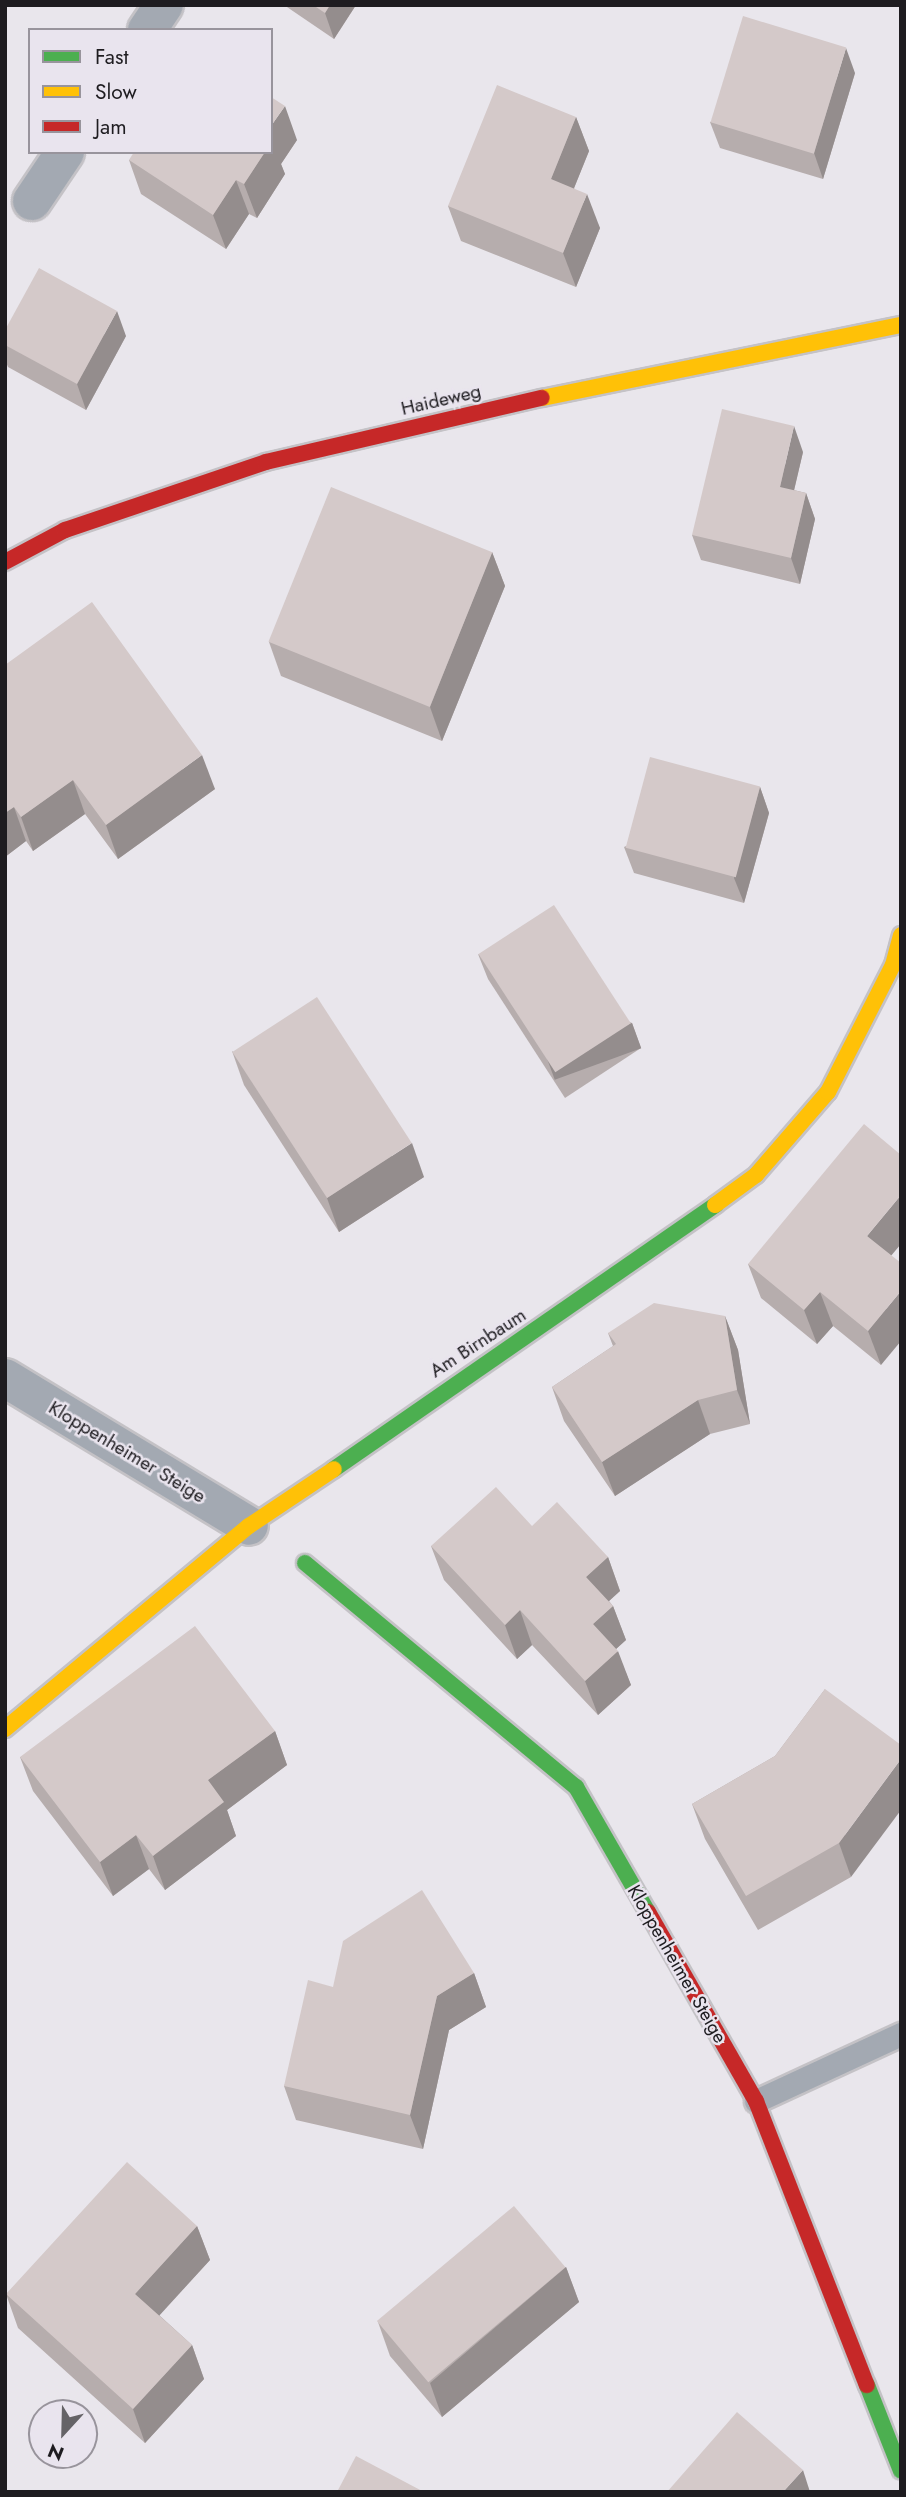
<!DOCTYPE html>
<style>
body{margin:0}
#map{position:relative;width:906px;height:2497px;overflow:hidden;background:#e9e6ec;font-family:Jost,sans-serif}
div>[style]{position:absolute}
.roads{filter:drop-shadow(2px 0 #c4c2c6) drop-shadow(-2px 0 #c4c2c6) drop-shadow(0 2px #c4c2c6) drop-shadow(0 -2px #c4c2c6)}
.lane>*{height:23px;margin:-11.5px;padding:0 11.5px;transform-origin:11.5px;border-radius:11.5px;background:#a3a9b2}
.street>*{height:38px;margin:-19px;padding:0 19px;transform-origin:19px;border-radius:19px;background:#a3a9b2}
.fast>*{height:16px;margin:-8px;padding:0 8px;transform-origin:8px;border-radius:8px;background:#4caf50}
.slow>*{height:16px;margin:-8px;padding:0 8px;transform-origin:8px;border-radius:8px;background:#ffc107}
.jam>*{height:16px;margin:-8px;padding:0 8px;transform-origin:8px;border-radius:8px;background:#c62828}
.wall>*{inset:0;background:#b6adad}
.shaded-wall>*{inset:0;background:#948d8d;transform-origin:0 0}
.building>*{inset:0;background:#d4c9c9;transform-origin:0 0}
span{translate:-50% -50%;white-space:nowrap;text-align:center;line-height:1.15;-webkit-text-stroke:5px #e9e4ee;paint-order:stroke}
.street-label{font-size:19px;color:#1e1c20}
.frame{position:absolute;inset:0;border:7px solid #1e1c20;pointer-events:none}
.legend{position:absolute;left:28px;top:28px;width:245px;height:126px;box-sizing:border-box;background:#e9e4ee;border:2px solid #98949c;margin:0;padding:9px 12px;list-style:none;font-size:21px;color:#1e1c20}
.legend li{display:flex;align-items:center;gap:14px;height:35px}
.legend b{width:35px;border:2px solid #98949c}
.north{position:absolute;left:28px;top:2399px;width:70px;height:70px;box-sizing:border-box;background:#e9e4ee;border:2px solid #98949c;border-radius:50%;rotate:202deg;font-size:19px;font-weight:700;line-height:28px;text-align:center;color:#1e1c20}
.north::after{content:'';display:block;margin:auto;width:24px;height:32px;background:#656367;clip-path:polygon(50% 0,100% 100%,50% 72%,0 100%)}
</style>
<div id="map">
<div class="roads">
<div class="lane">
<i style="left:756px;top:2101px;width:160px;rotate:-24.8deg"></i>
</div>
<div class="street">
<i style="left:147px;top:30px;width:30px;rotate:-56deg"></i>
<i style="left:32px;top:201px;width:59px;rotate:-56deg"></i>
<i style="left:5px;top:1378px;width:285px;rotate:31.2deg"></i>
</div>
<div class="fast">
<i style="left:334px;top:1469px;width:464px;rotate:-34.7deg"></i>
<i style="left:305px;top:1563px;width:352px;rotate:39.6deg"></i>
<i style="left:576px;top:1787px;width:144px;rotate:60.1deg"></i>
<i style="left:867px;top:2385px;width:92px;rotate:68.4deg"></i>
</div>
<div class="slow">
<i style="left:542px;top:398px;width:366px;rotate:-11.5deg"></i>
<i style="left:715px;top:1205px;width:51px;rotate:-36.2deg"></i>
<i style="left:756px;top:1175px;width:110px;rotate:-49.1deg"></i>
<i style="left:828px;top:1092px;width:143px;rotate:-62.9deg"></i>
<i style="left:893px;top:965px;width:31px;rotate:-75deg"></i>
<i style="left:5px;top:1729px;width:317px;rotate:-39.8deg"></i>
<i style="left:249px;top:1526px;width:102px;rotate:-33.8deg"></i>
</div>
<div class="jam">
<i style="left:5px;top:562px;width:68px;rotate:-28.1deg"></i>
<i style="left:65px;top:530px;width:212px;rotate:-18.7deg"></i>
<i style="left:266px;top:462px;width:283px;rotate:-13.1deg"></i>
<i style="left:648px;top:1912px;width:218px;rotate:60.3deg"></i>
<i style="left:756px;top:2101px;width:305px;rotate:68.7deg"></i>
</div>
</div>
<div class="wall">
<i style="clip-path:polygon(284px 5px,356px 5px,334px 39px)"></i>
<i style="clip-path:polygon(855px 73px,823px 179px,720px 148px,710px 122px)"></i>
<i style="clip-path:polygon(576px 117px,589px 151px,574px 188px,600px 228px,576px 287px,461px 241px,448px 206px)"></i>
<i style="clip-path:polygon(297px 140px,281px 164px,285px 174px,257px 218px,249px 214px,226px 249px,141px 194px,129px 160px)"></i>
<i style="clip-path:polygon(5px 330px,126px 336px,86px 410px,8px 367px,5px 360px)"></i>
<i style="clip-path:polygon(803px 452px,794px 490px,806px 493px,815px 519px,800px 584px,701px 560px,692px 535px)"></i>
<i style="clip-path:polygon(492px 552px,505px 586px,442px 741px,281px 676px,269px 642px)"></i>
<i style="clip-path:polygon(5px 665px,215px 789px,118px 859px,85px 814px,33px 851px,26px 841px,5px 857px)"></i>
<i style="clip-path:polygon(760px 787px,769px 813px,744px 903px,634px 873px,624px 847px)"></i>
<i style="clip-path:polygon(478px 954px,632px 1023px,641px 1048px,565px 1098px,488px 979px)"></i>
<i style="clip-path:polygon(232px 1051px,424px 1177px,339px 1232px,244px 1085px)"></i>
<i style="clip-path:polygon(891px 1256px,881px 1365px,833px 1326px,817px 1344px,761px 1298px,748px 1264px)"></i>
<i style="clip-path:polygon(725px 1316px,738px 1350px,750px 1424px,710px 1434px,615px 1496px,564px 1421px,552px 1387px,613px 1346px,608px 1333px)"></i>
<i style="clip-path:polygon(532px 1526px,608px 1557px,620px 1591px,609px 1601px,613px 1606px,626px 1640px,616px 1649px,631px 1685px,598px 1715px,532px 1645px,517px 1659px,444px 1580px,431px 1546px)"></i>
<i style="clip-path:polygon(825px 1689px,851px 1877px,758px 1930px,705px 1839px,692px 1804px,775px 1756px)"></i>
<i style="clip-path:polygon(275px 1731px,287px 1765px,227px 1810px,236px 1836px,165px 1890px,149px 1869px,113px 1896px,33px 1791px,20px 1757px)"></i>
<i style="clip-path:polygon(474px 1973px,486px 2007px,449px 2030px,423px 2149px,296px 2120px,284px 2086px,333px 1987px)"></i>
<i style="clip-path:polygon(197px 2226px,210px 2260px,159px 2315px,192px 2345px,204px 2379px,145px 2443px,18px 2328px,6px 2294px)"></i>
<i style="clip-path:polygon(566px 2267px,579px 2302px,442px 2417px,390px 2356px,378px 2322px)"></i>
</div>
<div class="shaded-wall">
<i style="clip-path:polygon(330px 5px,356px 5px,334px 39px,325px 13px)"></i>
<i style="clip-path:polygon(846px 48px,855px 73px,823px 179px,814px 153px)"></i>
<i style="clip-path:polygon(285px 106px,297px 140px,281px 164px,285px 174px,257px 218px,244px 184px,265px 152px,271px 152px,271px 126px)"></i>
<i style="clip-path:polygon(576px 117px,589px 151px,564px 213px,551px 179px)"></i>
<i style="clip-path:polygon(236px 180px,249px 214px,226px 249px,213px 215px)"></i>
<i style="clip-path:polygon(587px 194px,600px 228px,576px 287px,563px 253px)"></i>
<i style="clip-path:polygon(117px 311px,126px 336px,86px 410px,77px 384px)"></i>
<i style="clip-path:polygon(794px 426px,803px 452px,789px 512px,780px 487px)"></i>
<i style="clip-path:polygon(806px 493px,815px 519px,800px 584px,791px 558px)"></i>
<i style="clip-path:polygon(492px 552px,505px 586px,442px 741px,430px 707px)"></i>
<i style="clip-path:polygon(202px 755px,215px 789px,118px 859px,106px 825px)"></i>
<i style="clip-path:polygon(73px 780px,85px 814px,33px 851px,21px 817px)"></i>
<i style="clip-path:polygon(760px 787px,769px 813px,744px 903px,734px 878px)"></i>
<i style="clip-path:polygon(14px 807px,26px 841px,5px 857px,5px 813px)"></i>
<i style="left:632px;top:1023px;width:27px;height:92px;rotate:70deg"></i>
<i style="clip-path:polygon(412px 1143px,424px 1177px,339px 1232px,327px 1198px)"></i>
<i style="clip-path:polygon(901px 1195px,901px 1244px,879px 1270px,867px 1236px)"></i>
<i style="clip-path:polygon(901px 1291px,901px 1341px,881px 1365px,868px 1331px)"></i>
<i style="clip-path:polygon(820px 1292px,833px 1326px,817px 1344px,804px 1310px)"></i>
<i style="clip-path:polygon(725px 1316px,738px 1350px,750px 1424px,737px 1390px)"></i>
<i style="clip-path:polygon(698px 1400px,710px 1434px,615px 1496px,602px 1462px)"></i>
<i style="clip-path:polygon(608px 1557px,620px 1591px,598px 1611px,586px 1577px)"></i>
<i style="clip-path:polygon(613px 1606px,626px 1640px,606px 1658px,593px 1624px)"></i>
<i style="clip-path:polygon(520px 1610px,532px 1645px,517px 1659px,505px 1625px)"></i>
<i style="clip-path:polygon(618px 1651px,631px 1685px,598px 1715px,585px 1681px)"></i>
<i style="clip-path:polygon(275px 1731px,287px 1765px,227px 1810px,236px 1836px,165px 1890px,153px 1856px,208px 1780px)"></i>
<i style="clip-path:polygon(901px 1759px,901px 1810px,851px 1877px,839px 1843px)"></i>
<i style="clip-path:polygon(136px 1835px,149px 1869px,113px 1896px,100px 1862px)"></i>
<i style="clip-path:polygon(474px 1973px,486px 2007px,449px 2030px,423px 2149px,410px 2115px,437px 1996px)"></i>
<i style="clip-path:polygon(197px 2226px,210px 2260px,148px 2328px,135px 2294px)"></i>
<i style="clip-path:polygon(566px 2267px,579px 2302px,442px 2417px,430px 2383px)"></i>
<i style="clip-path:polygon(192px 2345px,204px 2379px,145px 2443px,133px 2409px)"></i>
<i style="clip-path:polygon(803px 2470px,810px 2492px,783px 2492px)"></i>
</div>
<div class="building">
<i style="clip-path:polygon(313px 5px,330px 5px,325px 13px)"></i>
<i style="left:743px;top:16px;width:108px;height:111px;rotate:17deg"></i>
<i style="clip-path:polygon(497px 85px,576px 117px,551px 179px,587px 194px,563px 253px,448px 206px)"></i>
<i style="clip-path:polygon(271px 97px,285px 106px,271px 126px)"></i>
<i style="clip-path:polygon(134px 152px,265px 152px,244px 184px,236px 180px,213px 215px,129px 160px)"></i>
<i style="clip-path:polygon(39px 268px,117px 311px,77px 384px,5px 345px,5px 330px)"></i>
<i style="clip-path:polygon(722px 409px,794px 426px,780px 487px,806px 493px,791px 558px,692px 535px)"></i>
<i style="left:331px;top:487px;width:174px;height:167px;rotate:22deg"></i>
<i style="clip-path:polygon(92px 602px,202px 755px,106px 825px,73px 780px,21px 817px,14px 807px,5px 813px,5px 665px)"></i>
<i style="left:650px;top:757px;width:114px;height:94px;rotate:15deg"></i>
<i style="left:554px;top:905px;width:141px;height:90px;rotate:57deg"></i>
<i style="left:317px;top:997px;width:174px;height:101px;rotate:57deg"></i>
<i style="clip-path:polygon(864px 1124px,901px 1155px,901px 1195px,867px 1236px,901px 1263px,901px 1291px,868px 1331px,820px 1292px,804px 1310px,748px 1264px)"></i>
<i style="clip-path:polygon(654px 1303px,725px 1316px,737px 1390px,698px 1400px,602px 1462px,552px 1387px,616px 1344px,608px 1333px)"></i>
<i style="clip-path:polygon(496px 1487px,532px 1526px,557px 1502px,608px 1557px,586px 1577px,613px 1606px,593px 1624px,618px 1651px,585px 1681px,520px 1610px,505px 1625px,431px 1546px)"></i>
<i style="clip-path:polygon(195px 1626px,275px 1731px,208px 1780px,224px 1802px,153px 1856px,136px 1835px,100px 1862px,20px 1757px)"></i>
<i style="clip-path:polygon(825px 1689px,901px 1745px,901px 1759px,839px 1843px,746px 1896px,692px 1804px,775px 1756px)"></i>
<i style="clip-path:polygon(422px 1890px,474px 1973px,437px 1996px,410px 2115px,284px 2086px,308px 1980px,333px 1987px,343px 1941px)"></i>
<i style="clip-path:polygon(127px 2162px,197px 2226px,135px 2294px,192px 2345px,133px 2409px,6px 2294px)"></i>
<i style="left:514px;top:2206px;width:80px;height:179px;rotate:50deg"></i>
<i style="clip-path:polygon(737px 2412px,803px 2470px,783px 2492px,667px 2492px)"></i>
<i style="clip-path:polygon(356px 2456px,424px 2492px,337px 2492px)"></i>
</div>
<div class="street-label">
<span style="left:441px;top:400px;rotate:-13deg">Haideweg</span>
<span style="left:478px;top:1343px;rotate:-33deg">Am Birnbaum</span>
<span style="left:127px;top:1452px;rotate:31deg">Kloppenheimer Steige</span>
<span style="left:677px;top:1964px;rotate:60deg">Kloppenheimer Steige</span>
</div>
<div class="frame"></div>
<ul class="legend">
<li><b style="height:9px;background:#4caf50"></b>Fast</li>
<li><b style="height:9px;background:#ffc107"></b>Slow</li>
<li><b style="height:9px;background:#c62828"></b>Jam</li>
</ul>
<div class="north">N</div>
</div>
